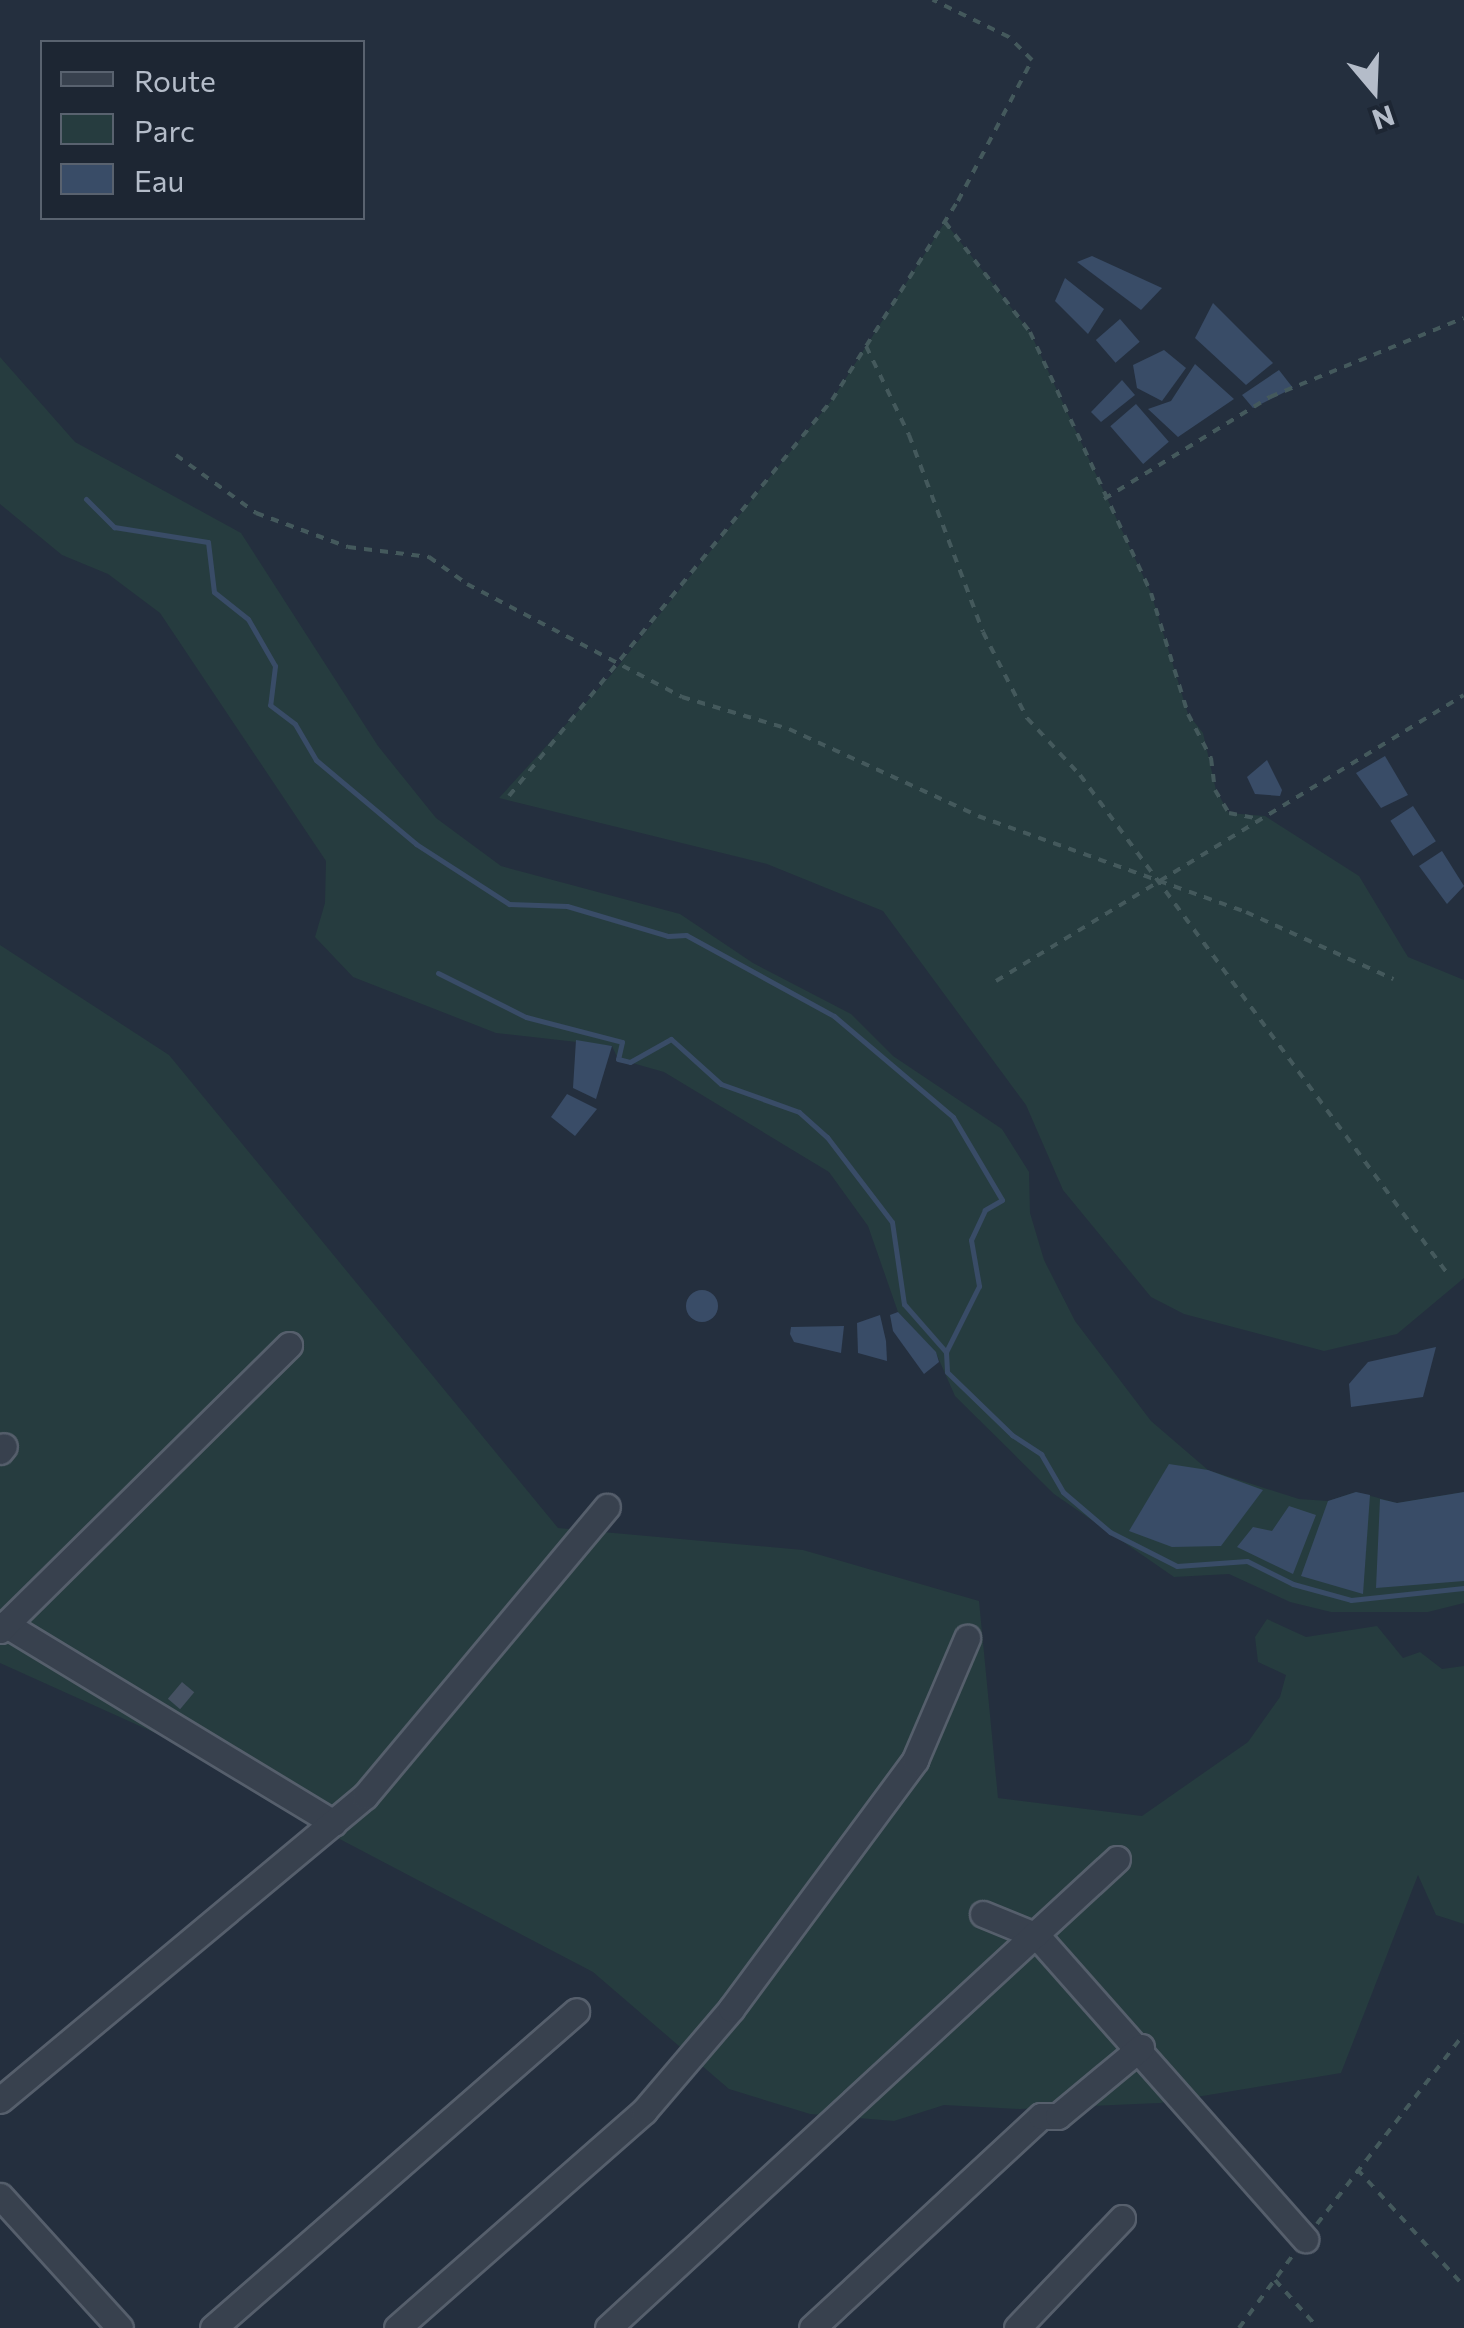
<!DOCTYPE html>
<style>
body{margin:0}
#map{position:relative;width:1464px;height:2328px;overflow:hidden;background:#242f3e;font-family:Commissioner,sans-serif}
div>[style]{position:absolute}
.green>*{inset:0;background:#263c3f}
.water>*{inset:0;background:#394c67;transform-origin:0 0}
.round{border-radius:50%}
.stream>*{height:5px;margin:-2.5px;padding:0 2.5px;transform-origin:2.5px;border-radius:2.5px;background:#394c67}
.building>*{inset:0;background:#455162;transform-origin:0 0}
.path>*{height:4px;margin-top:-2px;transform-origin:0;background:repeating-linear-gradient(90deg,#44595c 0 8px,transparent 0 16px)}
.roads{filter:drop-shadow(2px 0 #565f6c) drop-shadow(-2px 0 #565f6c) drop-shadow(0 2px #565f6c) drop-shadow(0 -2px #565f6c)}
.minor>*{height:25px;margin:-12.5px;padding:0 12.5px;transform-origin:12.5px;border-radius:12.5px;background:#38414e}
span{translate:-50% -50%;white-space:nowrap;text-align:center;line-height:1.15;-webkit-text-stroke:8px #1d2633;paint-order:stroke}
.legend{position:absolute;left:40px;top:40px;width:325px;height:180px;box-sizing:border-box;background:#1d2633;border:2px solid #59626f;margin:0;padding:12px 18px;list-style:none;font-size:30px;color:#b4bcc9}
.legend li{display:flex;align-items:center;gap:20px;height:50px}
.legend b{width:50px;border:2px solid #59626f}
.north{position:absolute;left:1324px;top:40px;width:100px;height:100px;-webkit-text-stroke:8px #1d2633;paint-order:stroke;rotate:161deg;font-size:28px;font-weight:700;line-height:40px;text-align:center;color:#b4bcc9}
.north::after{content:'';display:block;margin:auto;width:35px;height:45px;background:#b4bcc9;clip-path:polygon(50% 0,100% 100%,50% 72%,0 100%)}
</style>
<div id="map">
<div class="green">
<i style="clip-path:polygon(945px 222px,1030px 332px,1151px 593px,1188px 714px,1203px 733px,1216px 790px,1229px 813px,1265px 816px,1359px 876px,1408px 957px,1464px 980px,1464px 1278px,1397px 1334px,1324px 1351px,1184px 1314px,1151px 1297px,1063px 1190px,1026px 1105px,883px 911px,767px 864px,499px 798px,611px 675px,832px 400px)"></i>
<i style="clip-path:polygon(0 357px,75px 442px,241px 533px,378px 746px,436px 818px,501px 866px,680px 914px,753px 963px,851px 1014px,893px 1056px,1002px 1129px,1029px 1172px,1030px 1213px,1044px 1260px,1075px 1321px,1151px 1421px,1208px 1470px,1299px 1499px,1328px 1501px,1356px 1492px,1397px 1503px,1464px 1492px,1464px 1603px,1428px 1612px,1331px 1612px,1290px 1602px,1229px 1574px,1174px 1577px,1054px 1494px,955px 1396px,936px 1353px,898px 1312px,868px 1226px,829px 1172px,664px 1072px,618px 1059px,612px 1046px,496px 1033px,353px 977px,315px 937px,325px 903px,326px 861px,160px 613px,108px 574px,62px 555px,0 504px)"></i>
<i style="clip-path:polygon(0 945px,169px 1055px,558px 1528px,803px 1550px,979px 1601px,998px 1798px,1142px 1816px,1248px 1742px,1280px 1697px,1286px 1675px,1258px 1662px,1255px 1637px,1267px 1619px,1306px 1637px,1377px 1626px,1403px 1658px,1420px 1652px,1442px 1669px,1464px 1666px,1464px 1924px,1436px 1915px,1418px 1875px,1341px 2073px,1160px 2103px,1020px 2109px,944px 2105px,894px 2121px,810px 2114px,729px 2089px,593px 1972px,332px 1835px,173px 1741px,0 1663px)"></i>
</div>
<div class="water">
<i style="clip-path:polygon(1092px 256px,1162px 288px,1141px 310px,1077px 262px)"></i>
<i style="clip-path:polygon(1065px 278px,1104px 309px,1088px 334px,1055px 301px)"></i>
<i style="clip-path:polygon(1213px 303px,1273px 363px,1246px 385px,1195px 338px)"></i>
<i style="left:1120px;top:319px;width:30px;height:32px;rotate:49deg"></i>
<i style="clip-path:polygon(1164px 350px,1186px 368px,1162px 401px,1137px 388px,1133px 365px)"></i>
<i style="clip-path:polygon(1195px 364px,1234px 399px,1178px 437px,1148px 409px,1171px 401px)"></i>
<i style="clip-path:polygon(1279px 370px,1293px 388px,1253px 408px,1242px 395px)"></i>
<i style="clip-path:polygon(1122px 380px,1135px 395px,1101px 422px,1091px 412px)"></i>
<i style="left:1136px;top:404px;width:50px;height:34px;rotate:49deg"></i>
<i style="clip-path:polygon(1385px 756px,1408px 795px,1381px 808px,1356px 773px)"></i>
<i style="clip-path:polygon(1267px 760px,1282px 790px,1280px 796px,1255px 794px,1247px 777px)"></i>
<i style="left:1413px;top:806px;width:42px;height:27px;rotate:57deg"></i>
<i style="clip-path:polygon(1442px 851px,1464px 886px,1447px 904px,1419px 866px)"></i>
<i style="clip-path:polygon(576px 1040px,612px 1046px,596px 1099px,573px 1088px)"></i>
<i style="clip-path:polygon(567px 1094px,597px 1109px,575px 1136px,551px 1117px)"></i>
<i class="round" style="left:686px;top:1290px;width:32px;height:32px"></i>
<i style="clip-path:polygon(898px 1312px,936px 1352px,939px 1362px,924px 1374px,893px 1331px,890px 1315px)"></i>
<i style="clip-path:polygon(880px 1315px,886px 1341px,887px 1361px,858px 1353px,857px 1323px)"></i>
<i style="clip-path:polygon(844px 1326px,841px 1353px,794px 1342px,790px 1334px,791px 1327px)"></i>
<i style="clip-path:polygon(1436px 1347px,1423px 1397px,1351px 1407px,1349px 1384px,1368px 1362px)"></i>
<i style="clip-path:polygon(1169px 1464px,1208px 1470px,1263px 1490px,1221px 1546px,1172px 1547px,1129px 1531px)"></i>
<i style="clip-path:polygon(1356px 1492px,1370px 1495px,1363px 1594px,1301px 1576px,1328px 1501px)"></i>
<i style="clip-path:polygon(1464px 1492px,1464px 1581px,1376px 1588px,1380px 1499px,1397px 1503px)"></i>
<i style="clip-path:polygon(1289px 1506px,1316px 1515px,1293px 1574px,1237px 1547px,1253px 1527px,1272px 1531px)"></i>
</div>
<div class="stream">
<i style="left:86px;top:499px;width:40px;rotate:45deg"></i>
<i style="left:114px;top:527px;width:95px;rotate:9.1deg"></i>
<i style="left:208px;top:542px;width:50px;rotate:83.2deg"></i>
<i style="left:214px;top:592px;width:43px;rotate:38.5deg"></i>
<i style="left:248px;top:619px;width:54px;rotate:60.1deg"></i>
<i style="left:275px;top:666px;width:39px;rotate:97deg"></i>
<i style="left:270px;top:705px;width:31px;rotate:37deg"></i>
<i style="left:295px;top:724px;width:42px;rotate:59.7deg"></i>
<i style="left:316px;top:760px;width:131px;rotate:40deg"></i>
<i style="left:416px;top:844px;width:111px;rotate:32.8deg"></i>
<i style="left:509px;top:904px;width:58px;rotate:2deg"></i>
<i style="left:567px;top:906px;width:105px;rotate:16.5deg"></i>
<i style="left:668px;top:936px;width:18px;rotate:-3deg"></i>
<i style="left:686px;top:935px;width:169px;rotate:28.7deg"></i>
<i style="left:834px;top:1016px;width:156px;rotate:40.3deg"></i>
<i style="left:953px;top:1117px;width:96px;rotate:59.4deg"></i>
<i style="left:1002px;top:1200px;width:20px;rotate:150deg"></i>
<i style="left:985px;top:1210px;width:33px;rotate:115deg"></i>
<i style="left:971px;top:1240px;width:47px;rotate:80.1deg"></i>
<i style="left:979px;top:1286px;width:74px;rotate:116.6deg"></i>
<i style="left:438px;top:973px;width:98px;rotate:26.6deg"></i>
<i style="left:526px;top:1017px;width:99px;rotate:14.6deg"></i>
<i style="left:622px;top:1042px;width:17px;rotate:103deg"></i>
<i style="left:618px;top:1059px;width:12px;rotate:14deg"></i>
<i style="left:630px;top:1062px;width:47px;rotate:-29.3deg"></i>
<i style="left:671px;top:1039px;width:67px;rotate:42deg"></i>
<i style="left:721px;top:1084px;width:83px;rotate:19.7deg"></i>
<i style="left:799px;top:1112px;width:38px;rotate:42deg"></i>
<i style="left:827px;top:1137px;width:107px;rotate:52.6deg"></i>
<i style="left:892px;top:1222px;width:83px;rotate:81.7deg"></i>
<i style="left:904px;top:1304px;width:64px;rotate:48.8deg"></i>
<i style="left:946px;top:1352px;width:20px;rotate:87deg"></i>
<i style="left:947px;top:1372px;width:91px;rotate:44.1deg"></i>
<i style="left:1012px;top:1435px;width:35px;rotate:33deg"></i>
<i style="left:1041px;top:1454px;width:44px;rotate:59.9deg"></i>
<i style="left:1063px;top:1492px;width:62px;rotate:40.4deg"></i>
<i style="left:1110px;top:1532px;width:75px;rotate:26.9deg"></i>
<i style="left:1177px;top:1566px;width:70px;rotate:-4.1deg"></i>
<i style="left:1247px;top:1561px;width:51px;rotate:26.6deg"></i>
<i style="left:1293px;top:1584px;width:60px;rotate:15.4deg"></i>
<i style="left:1351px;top:1600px;width:114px;rotate:-6.1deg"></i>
</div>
<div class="building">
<i style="left:182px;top:1682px;width:16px;height:22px;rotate:40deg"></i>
</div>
<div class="path">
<i style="left:945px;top:222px;width:139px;rotate:52.3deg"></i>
<i style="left:1030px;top:332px;width:288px;rotate:65.1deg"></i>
<i style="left:1151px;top:593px;width:127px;rotate:73deg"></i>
<i style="left:1188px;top:714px;width:50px;rotate:62.4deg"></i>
<i style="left:1211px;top:758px;width:32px;rotate:83deg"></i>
<i style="left:1215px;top:790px;width:27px;rotate:59deg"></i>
<i style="left:1229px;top:813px;width:32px;rotate:11deg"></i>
<i style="left:866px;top:346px;width:99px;rotate:64.2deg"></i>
<i style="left:909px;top:435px;width:210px;rotate:69.4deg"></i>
<i style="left:983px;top:632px;width:97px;rotate:62.9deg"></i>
<i style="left:1027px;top:718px;width:78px;rotate:47.1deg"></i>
<i style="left:1080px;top:775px;width:619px;rotate:53.61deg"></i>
<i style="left:176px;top:455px;width:99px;rotate:35.9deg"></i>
<i style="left:256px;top:513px;width:98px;rotate:20.3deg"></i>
<i style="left:348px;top:547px;width:82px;rotate:7deg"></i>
<i style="left:429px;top:557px;width:47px;rotate:35.4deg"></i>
<i style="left:467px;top:584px;width:243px;rotate:27.7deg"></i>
<i style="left:682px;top:697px;width:112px;rotate:16.7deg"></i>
<i style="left:789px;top:729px;width:208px;rotate:24.7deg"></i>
<i style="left:978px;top:816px;width:285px;rotate:19.7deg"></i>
<i style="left:1246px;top:912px;width:162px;rotate:24.5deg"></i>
<i style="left:1104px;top:499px;width:195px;rotate:-31.6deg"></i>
<i style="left:1270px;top:397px;width:209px;rotate:-22.2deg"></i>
<i style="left:509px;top:796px;width:511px;rotate:-50.8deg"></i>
<i style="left:832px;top:400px;width:236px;rotate:-57.7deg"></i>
<i style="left:958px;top:201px;width:159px;rotate:-62.3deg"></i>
<i style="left:1032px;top:60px;width:33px;rotate:-135deg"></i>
<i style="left:1009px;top:37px;width:85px;rotate:-154deg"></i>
<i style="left:996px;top:981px;width:548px;rotate:-31.43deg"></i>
<i style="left:1357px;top:2169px;width:159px;rotate:47.6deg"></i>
<i style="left:1317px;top:2224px;width:240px;rotate:-52.3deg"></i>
<i style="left:1275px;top:2280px;width:64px;rotate:48.1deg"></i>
<i style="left:1239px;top:2328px;width:91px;rotate:-53.5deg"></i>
</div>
<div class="roads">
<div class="minor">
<i style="left:0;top:1451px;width:6px;rotate:-51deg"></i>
<i style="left:5px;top:1624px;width:384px;rotate:31.2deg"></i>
<i style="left:0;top:1630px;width:406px;rotate:-44.6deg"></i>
<i style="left:983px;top:1914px;width:58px;rotate:22.2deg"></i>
<i style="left:1037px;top:1936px;width:405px;rotate:48.5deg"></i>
<i style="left:0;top:2100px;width:475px;rotate:-39.8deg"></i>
<i style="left:365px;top:1796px;width:377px;rotate:-50.1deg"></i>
<i style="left:0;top:2196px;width:178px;rotate:47.7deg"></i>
<i style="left:213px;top:2328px;width:482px;rotate:-41.1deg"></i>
<i style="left:397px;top:2328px;width:329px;rotate:-41.3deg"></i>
<i style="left:644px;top:2111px;width:134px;rotate:-49.5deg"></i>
<i style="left:731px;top:2009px;width:310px;rotate:-53.5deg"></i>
<i style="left:915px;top:1760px;width:133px;rotate:-66.9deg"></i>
<i style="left:608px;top:2328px;width:692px;rotate:-42.66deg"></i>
<i style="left:812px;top:2328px;width:312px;rotate:-42.8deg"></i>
<i style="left:1041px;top:2116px;width:17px"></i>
<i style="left:1058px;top:2116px;width:108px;rotate:-39.7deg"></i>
<i style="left:1017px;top:2328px;width:152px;rotate:-46.3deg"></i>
</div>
</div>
<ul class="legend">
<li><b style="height:12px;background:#38414e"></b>Route</li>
<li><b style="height:28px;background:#263c3f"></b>Parc</li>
<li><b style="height:28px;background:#394c67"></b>Eau</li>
</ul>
<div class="north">N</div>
</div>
